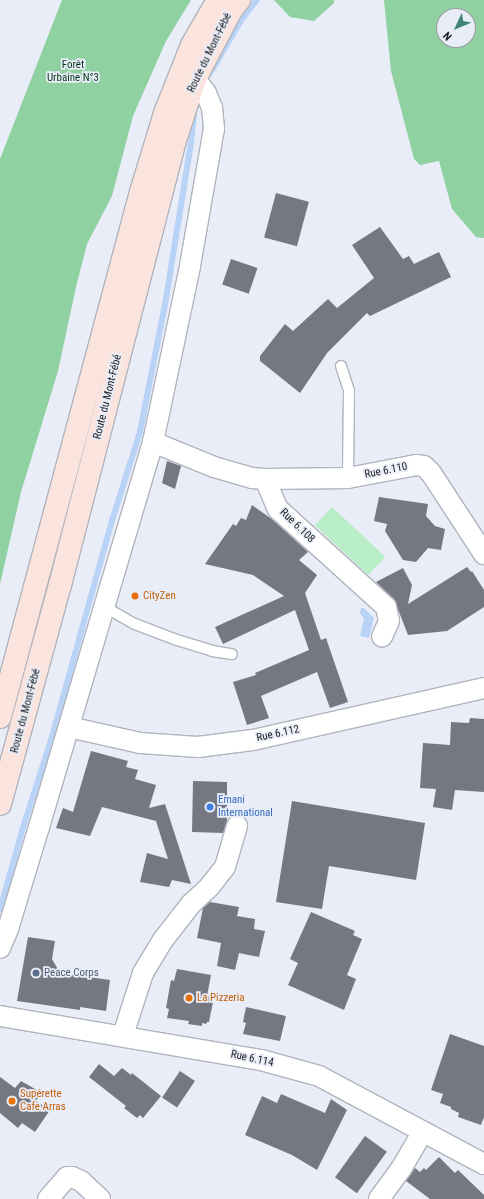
<!DOCTYPE html>
<meta charset="utf-8">
<style>
body{margin:0}
#map{position:relative;width:484px;height:1199px;overflow:hidden;background:#e9edf7;font-family:"Roboto Condensed",sans-serif}
div>[style]{position:absolute}
.green>*{inset:0;background:#b9eec7;transform-origin:0 0}
.forest>*{inset:0;background:#90d1a2}
.water>*{inset:0;background:#b9d3f6}
.stream>*{height:5.5px;margin:-2.75px;padding:0 2.75px;transform-origin:2.75px;border-radius:2.75px;background:#b9d3f6}
.building>*{inset:0;background:#757880;transform-origin:0 0}
.roads{filter:drop-shadow(1px 0 #b0b4bd) drop-shadow(-1px 0 #b0b4bd) drop-shadow(0 1px #b0b4bd) drop-shadow(0 -1px #b0b4bd)}
.lane>*{height:10px;margin:-5px;padding:0 5px;transform-origin:5px;border-radius:5px;background:#fff}
.street>*{height:20px;margin:-10px;padding:0 10px;transform-origin:10px;border-radius:10px;background:#fff}
.secondary>*{height:22px;margin:-11px;padding:0 11px;transform-origin:11px;border-radius:11px;background:#fbe4dd}
.dots>*{width:11px;height:11px;translate:-50% -50%;box-sizing:border-box;border:2px solid #e9edf7;border-radius:50%}
span{translate:-50% -50%;white-space:nowrap;text-align:center;line-height:1.15;-webkit-text-stroke:3.5px #e9edf7;paint-order:stroke}
.street-label{font-size:11px;color:#1c1d20}
.park-label{font-size:11px;color:#003416}
.food-label{font-size:11px;color:#c56008}
.left{translate:0 -50%;text-align:left}
.shop-label{font-size:11px;color:#366cbe}
.service-label{font-size:11px;color:#4e5e75}
.north{position:absolute;left:436px;top:8px;width:40px;height:40px;box-sizing:border-box;background:#e9edf7;border:1px solid #979aa1;border-radius:50%;rotate:226deg;font-size:11px;font-weight:700;line-height:16px;text-align:center;color:#1c1d20}
.north::after{content:'';display:block;margin:auto;width:14px;height:18px;background:#428577;clip-path:polygon(50% 0,100% 100%,50% 72%,0 100%)}
</style>
<div id="map">
<div class="green">
<i style="left:332px;top:507px;width:73px;height:25px;rotate:43deg"></i>
</div>
<div class="forest">
<i style="clip-path:polygon(62px 0,191px 0,166px 41px,133px 116px,112px 196px,87px 244px,76px 287px,58px 371px,21px 492px,0 584px,0 159px)"></i>
<i style="clip-path:polygon(274px 0,334px 0,334px 3px,314px 21px,290px 17px)"></i>
<i style="clip-path:polygon(evenodd,384px 0,484px 0,484px 238px,476px 237px,452px 209px,439px 161px,420px 165px,414px 159px,391px 71px,384px 0,444px 16px,468px 16px,468px 40px,444px 40px,444px 16px)"></i>
</div>
<div class="water">
<i style="clip-path:polygon(361px 608px,364px 608px,374px 618px,369px 638px,360px 636px,364px 618px,360px 614px)"></i>
</div>
<div class="stream">
<i style="left:209px;top:75px;width:65px;rotate:-59.5deg"></i>
<i style="left:242px;top:19px;width:24px;rotate:-52deg"></i>
<i style="left:0;top:910px;width:82px;rotate:-74.4deg"></i>
<i style="left:22px;top:831px;width:99px;rotate:-72.3deg"></i>
<i style="left:52px;top:737px;width:224px;rotate:-74.5deg"></i>
<i style="left:112px;top:521px;width:93px;rotate:-72.5deg"></i>
<i style="left:140px;top:432px;width:136px;rotate:-78.9deg"></i>
<i style="left:166px;top:299px;width:158px;rotate:-80.9deg"></i>
<i style="left:191px;top:143px;width:31px;rotate:-84deg"></i>
</div>
<div class="building">
<i style="left:276px;top:193px;width:34px;height:46px;rotate:15deg"></i>
<i style="clip-path:polygon(380px 227px,403px 259px,409px 256px,414px 264px,439px 252px,451px 277px,370px 316px,367px 313px,327px 353px,300px 393px,260px 361px,260px 356px,285px 324px,293px 331px,328px 299px,337px 308px,374px 278px,352px 245px)"></i>
<i style="left:231px;top:259px;width:28px;height:27px;rotate:19deg"></i>
<i style="clip-path:polygon(167px 461px,181px 466px,175px 489px,162px 483px)"></i>
<i style="clip-path:polygon(379px 497px,428px 504px,426px 516px,435px 526px,445px 529px,441px 550px,428px 548px,416px 562px,403px 560px,385px 531px,387px 524px,374px 521px)"></i>
<i style="clip-path:polygon(252px 505px,273px 520px,308px 552px,299px 560px,317px 575px,305px 593px,321px 640px,326px 638px,348px 702px,330px 708px,317px 672px,261px 696px,269px 718px,247px 725px,233px 682px,256px 675px,255px 673px,309px 650px,295px 610px,223px 644px,215px 627px,284px 596px,253px 575px,205px 564px,233px 524px,236px 526px,241px 518px,246px 520px)"></i>
<i style="clip-path:polygon(467px 567px,471px 572px,472px 571px,484px 590px,484px 607px,447px 631px,408px 635px,394px 599px,376px 582px,403px 568px,412px 585px,408px 604px)"></i>
<i style="clip-path:polygon(470px 718px,484px 719px,484px 792px,455px 790px,452px 810px,433px 807px,436px 789px,420px 788px,423px 743px,450px 745px,451px 722px,469px 723px)"></i>
<i style="clip-path:polygon(91px 751px,128px 761px,126px 767px,138px 770px,135px 779px,156px 785px,149px 808px,165px 804px,191px 884px,172px 880px,169px 887px,140px 882px,147px 853px,168px 859px,156px 821px,102px 807px,90px 836px,56px 828px,63px 808px,73px 812px)"></i>
<i style="clip-path:polygon(193px 781px,227px 782px,227px 821px,223px 833px,192px 832px)"></i>
<i style="clip-path:polygon(292px 801px,425px 823px,416px 880px,329px 866px,322px 909px,276px 902px)"></i>
<i style="clip-path:polygon(210px 902px,239px 907px,237px 916px,255px 919px,254px 929px,265px 931px,259px 957px,239px 953px,235px 970px,217px 966px,221px 943px,197px 938px,203px 908px)"></i>
<i style="clip-path:polygon(311px 912px,355px 931px,353px 935px,362px 939px,347px 975px,356px 979px,344px 1010px,288px 985px,298px 963px,290px 959px)"></i>
<i style="clip-path:polygon(28px 937px,55px 941px,52px 959px,60px 973px,110px 980px,106px 1011px,80px 1007px,80px 1010px,17px 1001px)"></i>
<i style="clip-path:polygon(177px 969px,211px 975px,207px 996px,214px 997px,209px 1022px,207px 1022px,206px 1024px,202px 1023px,202px 1026px,188px 1024px,189px 1021px,167px 1018px,169px 1009px,166px 1008px,171px 980px,174px 981px)"></i>
<i style="clip-path:polygon(246px 1007px,286px 1016px,280px 1041px,243px 1034px,246px 1023px,243px 1022px)"></i>
<i style="clip-path:polygon(450px 1034px,484px 1046px,484px 1117px,481px 1125px,458px 1117px,459px 1113px,451px 1109px,451px 1107px,440px 1103px,443px 1094px,431px 1090px)"></i>
<i style="clip-path:polygon(99px 1064px,114px 1076px,122px 1068px,131px 1075px,132px 1073px,161px 1096px,143px 1118px,140px 1115px,137px 1118px,124px 1108px,126px 1106px,89px 1077px)"></i>
<i style="left:180px;top:1071px;width:18px;height:32px;rotate:34deg"></i>
<i style="clip-path:polygon(0 1077px,15px 1088px,21px 1081px,42px 1093px,36px 1101px,50px 1110px,35px 1132px,22px 1123px,18px 1128px,0 1113px)"></i>
<i style="clip-path:polygon(281px 1094px,325px 1113px,331px 1099px,347px 1110px,317px 1170px,292px 1155px,245px 1135px,262px 1096px,277px 1103px)"></i>
<i style="left:365px;top:1136px;width:27px;height:51px;rotate:36deg"></i>
<i style="clip-path:polygon(439px 1157px,455px 1173px,458px 1170px,484px 1195px,484px 1199px,430px 1199px,406px 1181px,415px 1168px,420px 1172px,424px 1168px,426px 1170px)"></i>
</div>
<div class="roads">
<div class="lane">
<i style="left:341px;top:366px;width:26px;rotate:72deg"></i>
<i style="left:349px;top:391px;width:87px;rotate:90.7deg"></i>
<i style="left:105px;top:607px;width:34px;rotate:30deg"></i>
<i style="left:135px;top:624px;width:45px;rotate:20.9deg"></i>
<i style="left:177px;top:640px;width:37px;rotate:17deg"></i>
<i style="left:212px;top:651px;width:20px;rotate:9deg"></i>
</div>
<div class="street">
<i style="left:153px;top:442px;width:66px;rotate:22.3deg"></i>
<i style="left:214px;top:467px;width:40px;rotate:16deg"></i>
<i style="left:252px;top:478px;width:13px;rotate:4deg"></i>
<i style="left:265px;top:479px;width:33px;rotate:67deg"></i>
<i style="left:278px;top:509px;width:146px;rotate:42.2deg"></i>
<i style="left:386px;top:607px;width:14px;rotate:78deg"></i>
<i style="left:389px;top:621px;width:17px;rotate:114deg"></i>
<i style="left:265px;top:479px;width:83px;rotate:-0.7deg"></i>
<i style="left:348px;top:478px;width:69px;rotate:-10.8deg"></i>
<i style="left:416px;top:465px;width:8px;rotate:7deg"></i>
<i style="left:424px;top:466px;width:10px;rotate:45deg"></i>
<i style="left:431px;top:473px;width:97px;rotate:56.8deg"></i>
<i style="left:69px;top:727px;width:73px;rotate:12.7deg"></i>
<i style="left:140px;top:743px;width:58px;rotate:3.9deg"></i>
<i style="left:198px;top:747px;width:55px;rotate:-7.3deg"></i>
<i style="left:253px;top:740px;width:237px;rotate:-12.7deg"></i>
<i style="left:0;top:948px;width:21px;rotate:-67deg"></i>
<i style="left:8px;top:929px;width:107px;rotate:-73.1deg"></i>
<i style="left:39px;top:827px;width:402px;rotate:-73.5deg"></i>
<i style="left:153px;top:442px;width:180px;rotate:-78.1deg"></i>
<i style="left:190px;top:266px;width:139px;rotate:-80.1deg"></i>
<i style="left:214px;top:129px;width:21px;rotate:-95deg"></i>
<i style="left:212px;top:108px;width:16px;rotate:-112deg"></i>
<i style="left:206px;top:93px;width:18px;rotate:-128deg"></i>
<i style="left:0;top:1016px;width:265px;rotate:9.6deg"></i>
<i style="left:261px;top:1060px;width:60px;rotate:15.4deg"></i>
<i style="left:319px;top:1076px;width:187px;rotate:28.1deg"></i>
<i style="left:123px;top:1035px;width:65px;rotate:-72.1deg"></i>
<i style="left:143px;top:973px;width:39px;rotate:-59deg"></i>
<i style="left:163px;top:940px;width:46px;rotate:-52.1deg"></i>
<i style="left:191px;top:904px;width:26px;rotate:-43deg"></i>
<i style="left:210px;top:886px;width:24px;rotate:-52deg"></i>
<i style="left:225px;top:867px;width:43px;rotate:-73.7deg"></i>
<i style="left:48px;top:1199px;width:29px;rotate:-49deg"></i>
<i style="left:67px;top:1177px;width:5px"></i>
<i style="left:72px;top:1177px;width:10px;rotate:24deg"></i>
<i style="left:81px;top:1181px;width:26px;rotate:43deg"></i>
<i style="left:379px;top:1199px;width:37px;rotate:-54deg"></i>
<i style="left:401px;top:1169px;width:42px;rotate:-59.7deg"></i>
</div>
<div class="secondary">
<i style="left:0;top:717px;width:544px;rotate:-74.97deg"></i>
<i style="left:141px;top:192px;width:83px;rotate:-73.1deg"></i>
<i style="left:165px;top:113px;width:73px;rotate:-68.3deg"></i>
<i style="left:192px;top:45px;width:52px;rotate:-60deg"></i>
<i style="left:0;top:804px;width:227px;rotate:-74.7deg"></i>
<i style="left:60px;top:585px;width:466px;rotate:-75.5deg"></i>
<i style="left:177px;top:134px;width:58px;rotate:-71.9deg"></i>
<i style="left:195px;top:79px;width:78px;rotate:-62.4deg"></i>
<i style="left:231px;top:10px;width:13px;rotate:-51deg"></i>
</div>
</div>
<div class="dots">
<i style="left:135px;top:596px;background:#e8710a"></i>
<i style="left:210px;top:807px;background:#3f7fe0"></i>
<i style="left:36px;top:973px;background:#5c6f8a"></i>
<i style="left:189px;top:998px;background:#e8710a"></i>
<i style="left:12px;top:1101px;background:#e8710a"></i>
</div>
<div class="street-label">
<span style="left:210px;top:53px;rotate:-64deg">Route du Mont-Fébé</span>
<span style="left:108px;top:397px;rotate:-76deg">Route du Mont-Fébé</span>
<span style="left:386px;top:471px;rotate:-11deg">Rue 6.110</span>
<span style="left:297px;top:526px;rotate:44deg">Rue 6.108</span>
<span style="left:26px;top:711px;rotate:-75deg">Route du Mont-Fébé</span>
<span style="left:278px;top:734px;rotate:-12deg">Rue 6.112</span>
<span style="left:252px;top:1059px;rotate:12deg">Rue 6.114</span>
</div>
<div class="park-label">
<span style="left:73px;top:72px">Forêt<br>Urbaine N°3</span>
</div>
<div class="food-label">
<span class="left" style="left:143px;top:596px">CityZen</span>
<span class="left" style="left:197px;top:998px">La Pizzeria</span>
<span class="left" style="left:20px;top:1101px">Supérette<br>Cafe Arras</span>
</div>
<div class="shop-label">
<span class="left" style="left:218px;top:807px">Emani<br>International</span>
</div>
<div class="service-label">
<span class="left" style="left:44px;top:973px">Peace Corps</span>
</div>
<div class="north">N</div>
</div>
